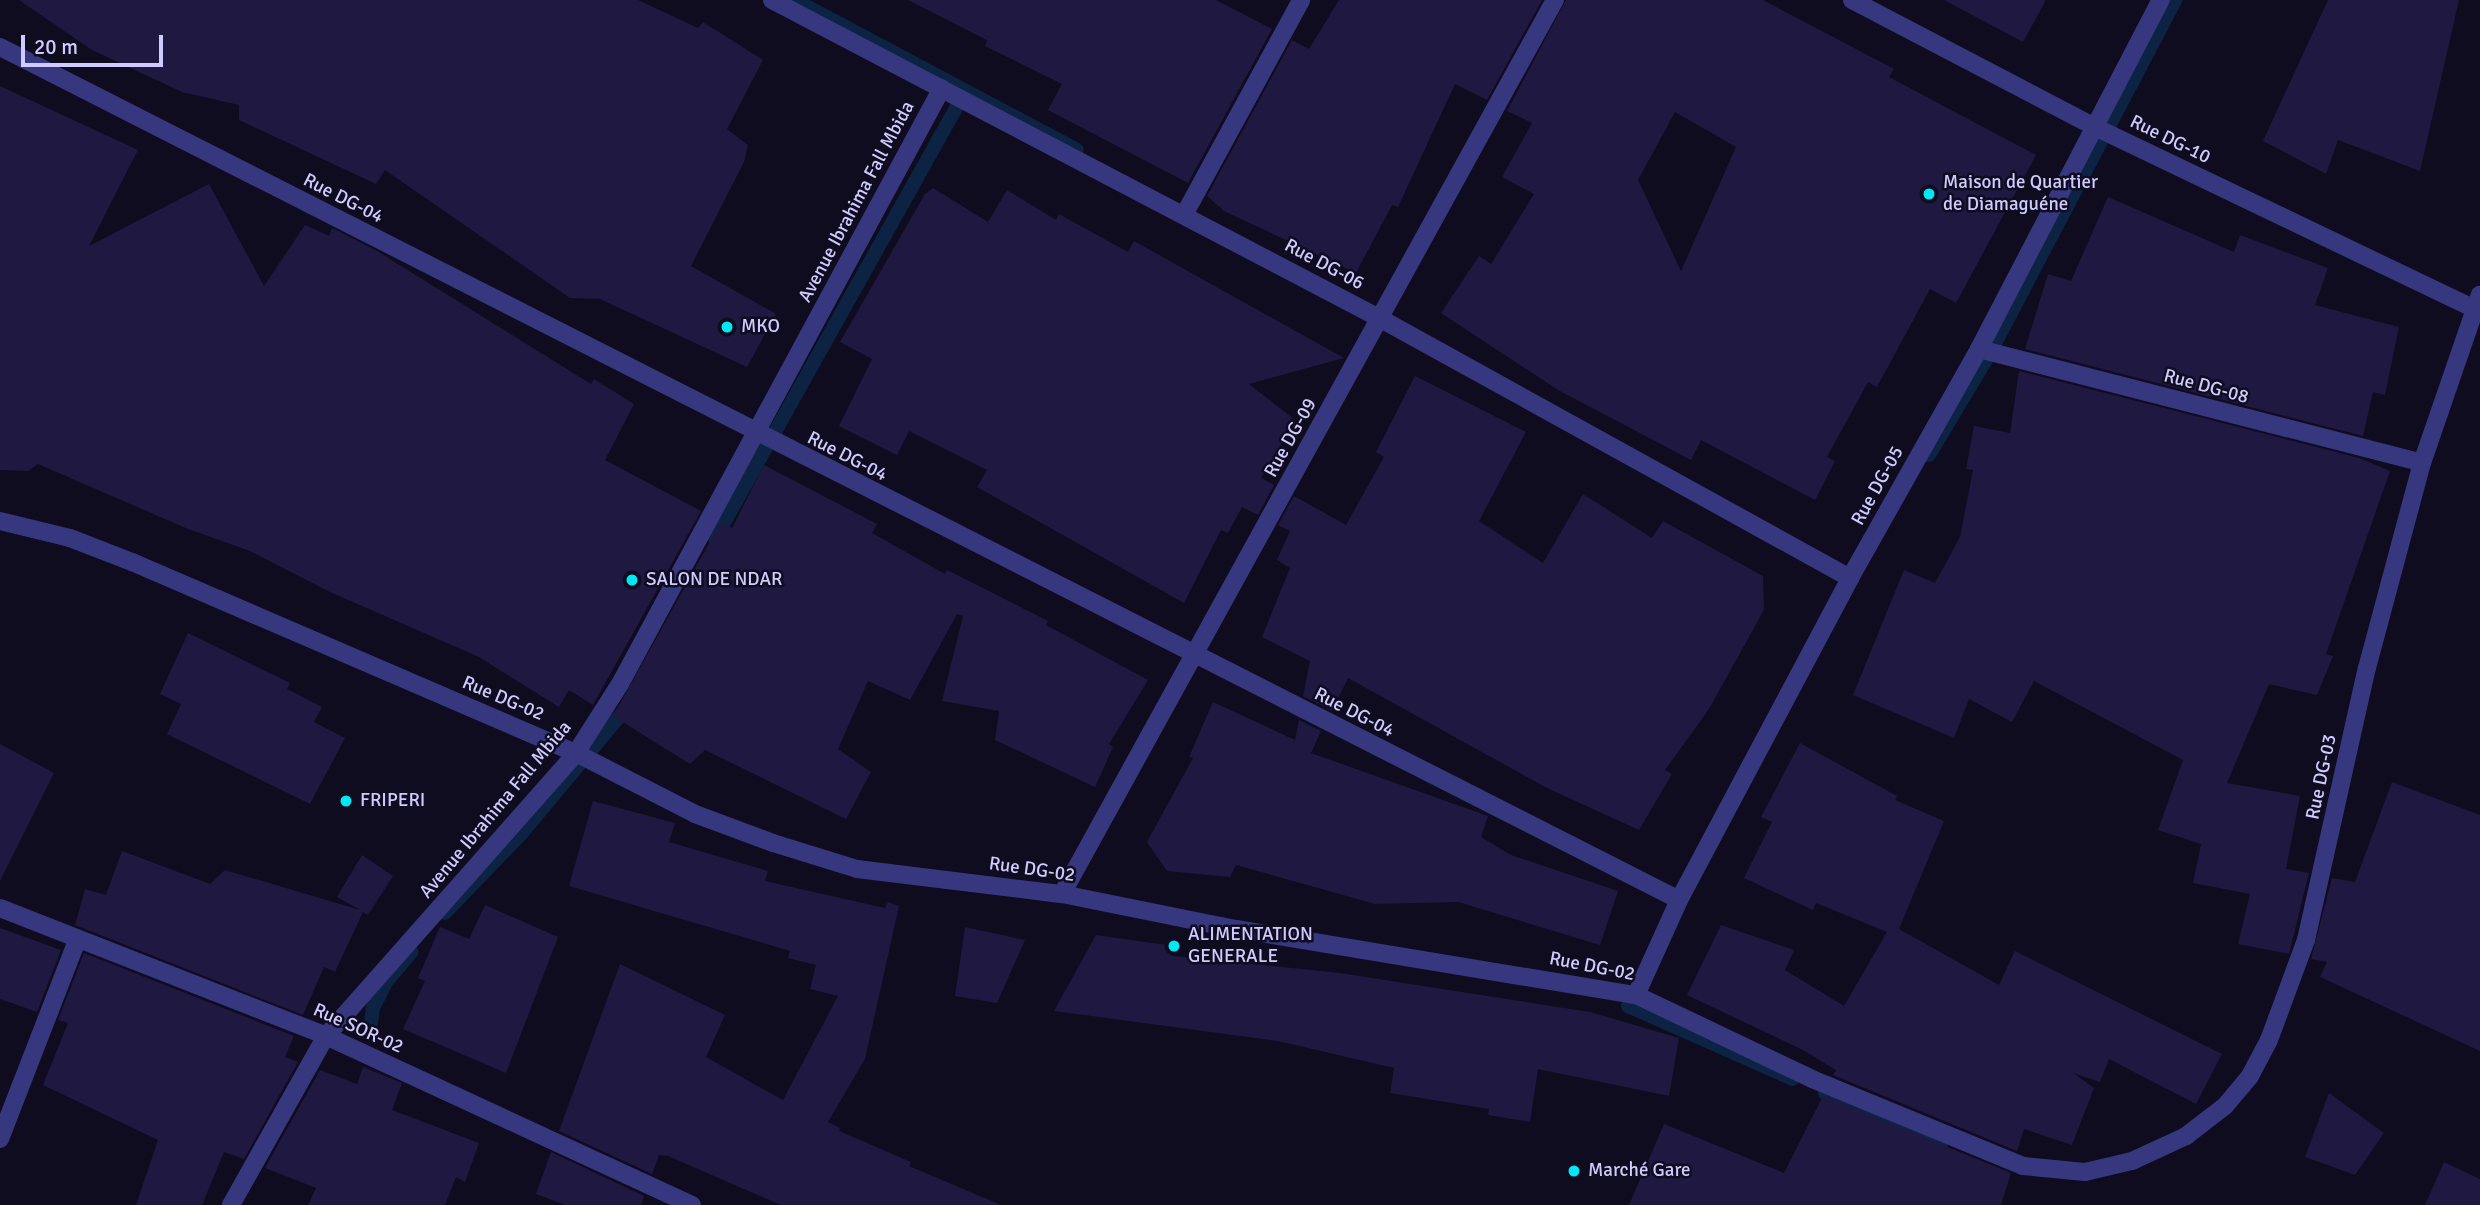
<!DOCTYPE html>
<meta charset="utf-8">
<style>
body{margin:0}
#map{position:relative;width:2480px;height:1205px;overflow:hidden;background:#0f0c1f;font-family:Signika,sans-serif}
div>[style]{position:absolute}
.stream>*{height:14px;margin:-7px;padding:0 7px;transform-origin:7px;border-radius:7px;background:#0c2344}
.building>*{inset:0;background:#1f1840}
.street>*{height:18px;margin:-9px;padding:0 9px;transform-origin:9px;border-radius:9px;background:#37377f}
.dots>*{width:19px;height:19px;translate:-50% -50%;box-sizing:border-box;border:4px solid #0f0c1f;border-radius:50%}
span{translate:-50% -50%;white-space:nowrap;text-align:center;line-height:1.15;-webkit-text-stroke:5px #0f0c1f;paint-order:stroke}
.street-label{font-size:19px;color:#cfcbff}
.poi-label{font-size:19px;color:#cfcbff}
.left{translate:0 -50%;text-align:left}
.scale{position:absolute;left:21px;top:35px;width:142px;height:32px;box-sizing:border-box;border:4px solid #cfcbff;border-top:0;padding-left:9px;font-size:21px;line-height:24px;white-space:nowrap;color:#cfcbff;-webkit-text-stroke:5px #0f0c1f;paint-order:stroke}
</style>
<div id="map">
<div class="stream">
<i style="left:795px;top:0;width:319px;rotate:28deg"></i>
<i style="left:1929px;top:455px;width:119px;rotate:-59.1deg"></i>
<i style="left:1990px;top:353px;width:399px;rotate:-62.3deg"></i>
<i style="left:715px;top:539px;width:512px;rotate:-60.78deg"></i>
<i style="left:445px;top:913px;width:110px;rotate:-46.1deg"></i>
<i style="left:521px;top:834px;width:167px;rotate:-50.1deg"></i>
<i style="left:1637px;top:988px;width:20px;rotate:117deg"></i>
<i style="left:1628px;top:1006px;width:180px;rotate:23.9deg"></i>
<i style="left:370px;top:1029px;width:21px;rotate:-82deg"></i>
<i style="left:373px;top:1008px;width:30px;rotate:-63deg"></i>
<i style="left:387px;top:981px;width:38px;rotate:-50deg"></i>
<i style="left:1825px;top:1093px;width:127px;rotate:24.1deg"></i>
</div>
<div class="building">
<i style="clip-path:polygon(19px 0,638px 0,698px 28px,703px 22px,763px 60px,727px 129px,748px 145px,744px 162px,691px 266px,776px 314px,747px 367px,600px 299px,570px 298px,385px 170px,376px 184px,239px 120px,239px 105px,182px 92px,92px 50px)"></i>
<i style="clip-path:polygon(908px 0,1216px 0,1272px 29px,1188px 183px,1048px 110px,1062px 84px,985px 46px,987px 40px)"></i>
<i style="clip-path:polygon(1339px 0,1542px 0,1487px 100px,1455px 84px,1398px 207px,1392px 205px,1356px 273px,1224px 211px,1207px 196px,1292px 40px,1309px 49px)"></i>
<i style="clip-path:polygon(evenodd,1566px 0,1763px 0,1894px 69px,1889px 77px,2036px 155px,1956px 303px,1930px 289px,1877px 387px,1868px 382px,1827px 457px,1835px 461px,1815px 500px,1701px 440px,1691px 460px,1558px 390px,1441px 313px,1479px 256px,1491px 264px,1534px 194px,1502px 177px,1532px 123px,1507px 111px,1566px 0,1675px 112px,1736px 147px,1681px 271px,1638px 180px,1675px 112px)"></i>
<i style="clip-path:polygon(1944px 0,2046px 0,2023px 42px)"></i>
<i style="clip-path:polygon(2328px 0,2459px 0,2420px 171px,2338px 140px,2326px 174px,2263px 141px)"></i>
<i style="clip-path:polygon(0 86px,138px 150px,89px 246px,209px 184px,264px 286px,305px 225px,329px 236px,332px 228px,377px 251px,591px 384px,594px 379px,634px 404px,605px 460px,701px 511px,593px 705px,569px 690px,559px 707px,479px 657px,330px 592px,250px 551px,188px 529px,38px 464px,28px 471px,0 470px)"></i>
<i style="clip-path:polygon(933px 188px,988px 222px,1007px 190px,1056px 220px,1059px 214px,1128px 252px,1134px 241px,1344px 358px,1249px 384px,1295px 420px,1261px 478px,1274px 485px,1258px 515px,1242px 507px,1228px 533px,1221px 530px,1184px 603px,977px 487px,987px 470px,909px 431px,897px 455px,839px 426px,872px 359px,840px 342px,925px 194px)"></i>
<i style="clip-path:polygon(2108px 197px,2234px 252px,2240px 235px,2328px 268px,2315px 305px,2399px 327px,2385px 395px,2373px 392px,2363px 436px,2025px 349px,2048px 274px,2071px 281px)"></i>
<i style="clip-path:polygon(2019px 371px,2359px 458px,2390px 471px,2326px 654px,2333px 656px,2317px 695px,2269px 684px,2227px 783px,2300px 796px,2286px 869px,2309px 873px,2289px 954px,2238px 944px,2250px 894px,2193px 883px,2201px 844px,2158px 830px,2183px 760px,2034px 681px,2012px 722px,1969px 699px,1954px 738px,1853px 695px,1904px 570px,1935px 583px,1960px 537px,1973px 470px,1966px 469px,1974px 426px,2010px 433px)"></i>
<i style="clip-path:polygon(1415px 376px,1526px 432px,1479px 521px,1543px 563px,1583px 494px,1652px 538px,1663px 521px,1763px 576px,1764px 610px,1709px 709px,1665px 770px,1672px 774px,1639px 830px,1547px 788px,1348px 678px,1332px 711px,1303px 696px,1310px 661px,1262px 637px,1290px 568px,1277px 560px,1290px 531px,1278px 525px,1294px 496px,1346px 525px,1384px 457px,1376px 452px)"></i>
<i style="clip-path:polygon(764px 465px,877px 524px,872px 533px,945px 574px,947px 570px,1048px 621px,1046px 625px,1148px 680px,1109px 744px,1113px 747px,1095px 787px,995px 740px,999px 711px,942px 701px,963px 616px,957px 614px,910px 700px,868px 681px,838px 749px,871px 772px,846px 819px,705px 750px,690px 764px,613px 716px,721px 522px,732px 528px)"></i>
<i style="clip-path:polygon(188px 633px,290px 683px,287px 689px,322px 707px,314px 722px,345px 738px,310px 804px,167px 734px,181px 704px,160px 694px)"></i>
<i style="clip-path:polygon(1213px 702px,1295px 740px,1299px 720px,1321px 731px,1311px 753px,1488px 816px,1481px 837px,1511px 855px,1618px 891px,1600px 945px,1458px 902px,1375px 904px,1236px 865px,1230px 877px,1167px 871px,1147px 842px,1193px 758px,1189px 757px)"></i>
<i style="clip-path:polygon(1800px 743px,1897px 796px,1895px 800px,1944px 821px,1899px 929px,1999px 985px,2015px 951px,2222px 1054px,2196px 1104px,2109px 1059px,2100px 1082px,2073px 1073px,2094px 1088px,2072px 1145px,2024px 1129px,2017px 1151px,1833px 1075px,1836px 1070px,1803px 1050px,1687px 995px,1721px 925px,1794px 950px,1785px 970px,1844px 1006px,1887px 932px,1816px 903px,1813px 910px,1744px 878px,1772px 822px,1761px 817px)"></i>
<i style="clip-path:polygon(0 744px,54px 773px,0 881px)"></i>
<i style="clip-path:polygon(2392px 782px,2480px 815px,2480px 1051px,2320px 977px,2327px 962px,2311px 959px,2332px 878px,2355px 882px)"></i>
<i style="clip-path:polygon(593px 801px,675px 823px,669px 842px,768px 871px,765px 881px,885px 908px,888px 902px,899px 906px,865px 1059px,828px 1122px,840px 1128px,839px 1131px,911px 1162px,909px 1166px,1001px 1205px,781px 1205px,668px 1156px,659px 1155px,652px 1174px,559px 1131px,620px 964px,725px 1015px,706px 1057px,783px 1100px,838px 996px,810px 989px,816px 965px,788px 958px,790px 951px,569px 886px)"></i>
<i style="clip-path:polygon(122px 851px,210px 884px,225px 870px,360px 910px,337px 897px,362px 855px,393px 876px,368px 915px,363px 912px,335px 972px,324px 967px,303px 1015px,75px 925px,85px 889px,106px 895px)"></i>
<i style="clip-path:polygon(485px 905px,558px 937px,506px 1073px,403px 1029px,425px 981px,418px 978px,440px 927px,469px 939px)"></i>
<i style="clip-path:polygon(965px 927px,1025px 940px,997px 1003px,955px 996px)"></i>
<i style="clip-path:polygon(0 928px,61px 950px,37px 1012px,0 999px)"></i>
<i style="clip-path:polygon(1096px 935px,1174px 946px,1173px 956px,1340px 973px,1590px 1012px,1679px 1038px,1669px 1096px,1538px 1069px,1530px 1122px,1488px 1115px,1489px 1109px,1390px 1093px,1394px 1068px,1278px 1041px,1054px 1011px)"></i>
<i style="clip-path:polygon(84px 953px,294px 1036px,285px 1057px,298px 1062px,244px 1159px,224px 1152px,202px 1205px,136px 1205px,158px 1140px,43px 1085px,68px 1023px,58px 1020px)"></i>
<i style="clip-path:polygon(363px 1067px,402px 1083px,392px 1110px,479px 1143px,465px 1182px,456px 1177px,445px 1205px,308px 1205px,316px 1188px,265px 1168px,320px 1070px,357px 1084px)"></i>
<i style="clip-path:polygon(2329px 1093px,2384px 1133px,2355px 1175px,2305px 1157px)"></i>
<i style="clip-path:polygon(1823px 1096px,2011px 1173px,2001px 1205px,1629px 1205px,1664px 1124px,1784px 1173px)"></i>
<i style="clip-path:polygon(551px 1152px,644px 1196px,641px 1205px,565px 1205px,536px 1194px)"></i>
<i style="clip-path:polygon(2444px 1162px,2480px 1179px,2480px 1205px,2425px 1205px)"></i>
</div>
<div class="street">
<i style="left:772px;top:0;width:687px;rotate:27.65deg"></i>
<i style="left:1381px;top:319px;width:536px;rotate:28.91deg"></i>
<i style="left:1852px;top:0;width:276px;rotate:27.6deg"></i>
<i style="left:2097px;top:128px;width:417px;rotate:25.6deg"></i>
<i style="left:0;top:47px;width:1883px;rotate:26.93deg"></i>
<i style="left:1184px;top:215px;width:245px;rotate:-61.4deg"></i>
<i style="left:1979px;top:349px;width:457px;rotate:14.4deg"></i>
<i style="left:0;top:521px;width:72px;rotate:13.7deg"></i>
<i style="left:70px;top:538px;width:66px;rotate:21.2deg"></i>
<i style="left:132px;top:562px;width:483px;rotate:23.3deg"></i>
<i style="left:576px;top:753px;width:134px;rotate:27.1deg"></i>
<i style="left:695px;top:814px;width:83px;rotate:20.4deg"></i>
<i style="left:773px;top:843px;width:88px;rotate:17.2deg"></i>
<i style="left:857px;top:869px;width:207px;rotate:7deg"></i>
<i style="left:1062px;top:894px;width:177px;rotate:11.4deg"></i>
<i style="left:1236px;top:929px;width:405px;rotate:9.4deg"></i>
<i style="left:1636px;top:995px;width:195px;rotate:25.5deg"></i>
<i style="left:1812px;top:1079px;width:228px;rotate:22.4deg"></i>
<i style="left:2023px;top:1166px;width:62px;rotate:5.5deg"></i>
<i style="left:2085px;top:1172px;width:48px;rotate:-13.2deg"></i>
<i style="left:2132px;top:1161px;width:60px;rotate:-24.8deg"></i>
<i style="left:2186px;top:1136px;width:49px;rotate:-37.6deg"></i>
<i style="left:2225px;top:1106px;width:39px;rotate:-50deg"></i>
<i style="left:2250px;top:1076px;width:41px;rotate:-62.2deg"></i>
<i style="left:2269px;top:1040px;width:107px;rotate:-69.7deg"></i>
<i style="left:2306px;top:940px;width:279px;rotate:-77.4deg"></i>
<i style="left:2367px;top:668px;width:212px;rotate:-75deg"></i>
<i style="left:2422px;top:463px;width:178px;rotate:-71deg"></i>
<i style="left:1062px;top:894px;width:1021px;rotate:-61.13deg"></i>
<i style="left:0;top:908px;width:350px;rotate:21.4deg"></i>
<i style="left:326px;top:1036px;width:403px;rotate:24.8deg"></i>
<i style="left:1636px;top:995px;width:104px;rotate:-65.6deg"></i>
<i style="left:1679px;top:900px;width:365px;rotate:-62deg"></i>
<i style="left:1850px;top:578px;width:263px;rotate:-60.6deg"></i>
<i style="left:1979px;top:349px;width:394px;rotate:-62.5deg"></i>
<i style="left:0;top:1139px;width:213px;rotate:-68.8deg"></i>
<i style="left:231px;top:1205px;width:194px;rotate:-60.7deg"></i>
<i style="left:326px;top:1036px;width:378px;rotate:-48.5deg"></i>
<i style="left:576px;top:753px;width:82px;rotate:-57.5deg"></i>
<i style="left:620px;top:684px;width:677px;rotate:-61.62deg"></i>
</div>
<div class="dots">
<i style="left:1929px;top:194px;background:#00e7f6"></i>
<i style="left:727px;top:327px;background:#00e7f6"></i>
<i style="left:632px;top:580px;background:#00e7f6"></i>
<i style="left:346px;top:801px;background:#00e7f6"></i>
<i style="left:1174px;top:946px;background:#00e7f6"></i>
<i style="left:1574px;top:1171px;background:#00e7f6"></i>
</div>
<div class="street-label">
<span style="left:2170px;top:140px;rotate:26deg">Rue DG-10</span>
<span style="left:343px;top:199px;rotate:27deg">Rue DG-04</span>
<span style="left:857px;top:202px;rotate:-62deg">Avenue Ibrahima Fall Mbida</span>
<span style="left:1324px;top:265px;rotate:28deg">Rue DG-06</span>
<span style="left:2206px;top:387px;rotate:15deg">Rue DG-08</span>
<span style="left:1291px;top:438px;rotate:-61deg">Rue DG-09</span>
<span style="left:847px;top:457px;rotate:27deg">Rue DG-04</span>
<span style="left:1878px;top:486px;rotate:-61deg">Rue DG-05</span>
<span style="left:503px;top:699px;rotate:23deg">Rue DG-02</span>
<span style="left:1354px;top:713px;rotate:27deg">Rue DG-04</span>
<span style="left:2322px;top:777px;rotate:-78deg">Rue DG-03</span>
<span style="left:496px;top:810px;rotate:-50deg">Avenue Ibrahima Fall Mbida</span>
<span style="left:1032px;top:870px;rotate:8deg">Rue DG-02</span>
<span style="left:1592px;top:967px;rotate:11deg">Rue DG-02</span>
<span style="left:358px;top:1029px;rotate:24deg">Rue SOR-02</span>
</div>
<div class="poi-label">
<span class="left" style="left:1943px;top:194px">Maison de Quartier<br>de Diamaguéne</span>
<span class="left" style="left:741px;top:327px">MKO</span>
<span class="left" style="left:646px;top:580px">SALON DE NDAR</span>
<span class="left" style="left:360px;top:801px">FRIPERI</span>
<span class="left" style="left:1188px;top:946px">ALIMENTATION<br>GENERALE</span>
<span class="left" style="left:1588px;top:1171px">Marché Gare</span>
</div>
<div class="scale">20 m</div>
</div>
